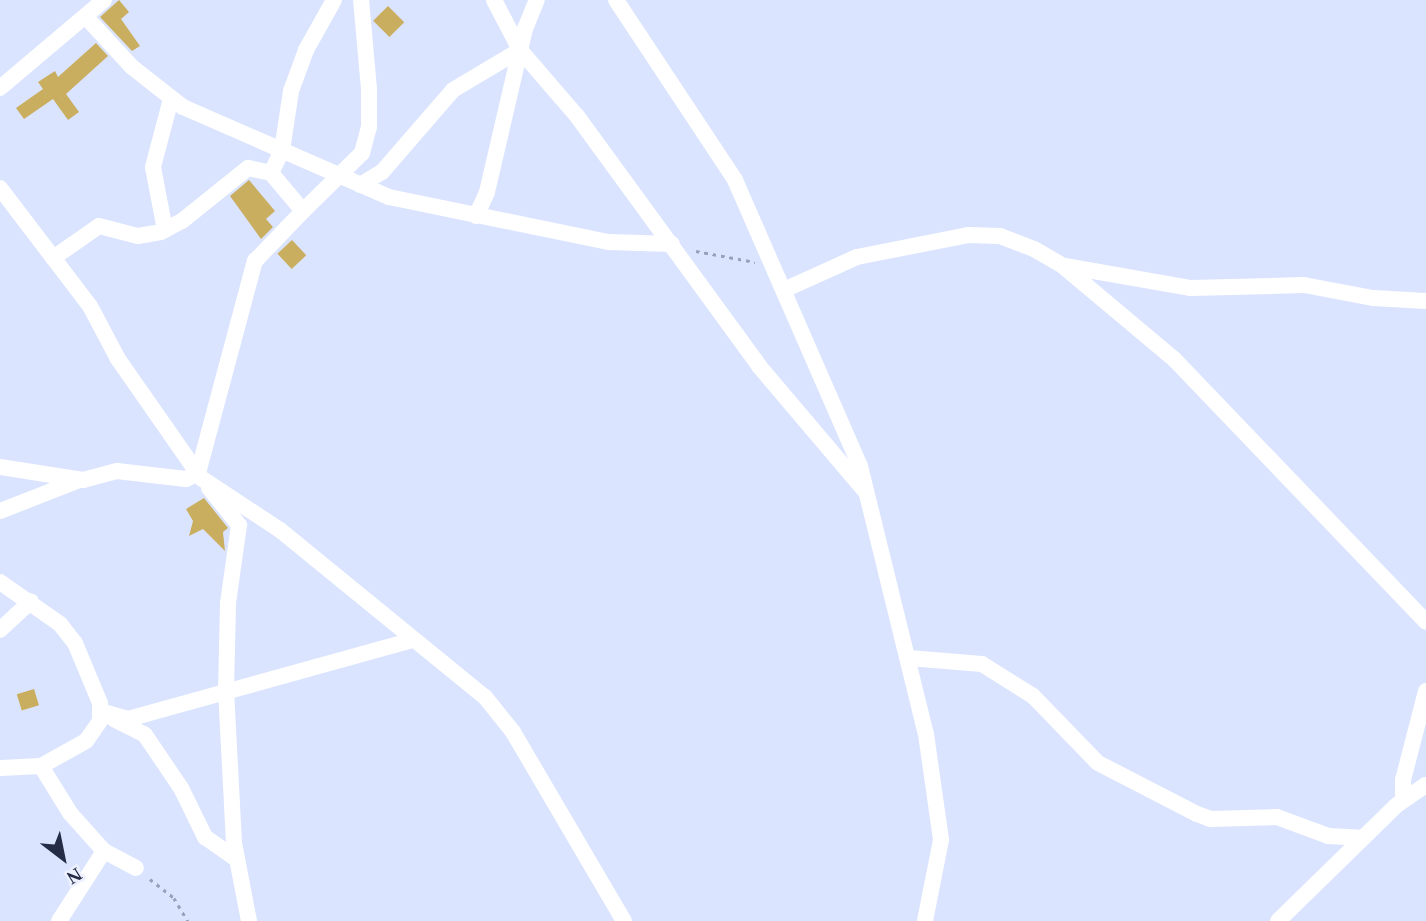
<!DOCTYPE html>
<style>
body{margin:0}
#map{position:relative;width:1426px;height:921px;overflow:hidden;background:#dbe4ff;font-family:Georgia,serif}
div>[style]{position:absolute}
.building>*{inset:0;background:#c9ae60;transform-origin:0 0}
.path>*{height:2.5px;margin-top:-1.25px;transform-origin:0;background:repeating-linear-gradient(90deg,#98a1bb 0 3.5px,transparent 0 8.5px)}
.street>*{height:16px;margin:-8px;padding:0 8px;transform-origin:8px;border-radius:8px;background:#fff}
span{translate:-50% -50%;white-space:nowrap;text-align:center;line-height:1.15;-webkit-text-stroke:6px #edf1ff;paint-order:stroke}
.north{position:absolute;left:28px;top:823px;width:70px;height:70px;-webkit-text-stroke:5px #edf1ff;paint-order:stroke;rotate:148deg;font-size:19px;font-weight:700;line-height:28px;text-align:center;color:#252c46}
.north::after{content:'';display:block;margin:auto;width:24px;height:32px;background:#252c46;clip-path:polygon(50% 0,100% 100%,50% 72%,0 100%)}
</style>
<div id="map">
<div class="building">
<i style="clip-path:polygon(119px 0,129px 12px,121px 19px,140px 46px,132px 51px,100px 17px)"></i>
<i style="left:388px;top:6px;width:23px;height:21px;rotate:45deg"></i>
<i style="clip-path:polygon(96px 43px,108px 56px,66px 94px,79px 112px,68px 120px,53px 99px,24px 119px,16px 108px,43px 89px,38px 82px,55px 71px,58px 77px)"></i>
<i style="clip-path:polygon(249px 180px,275px 211px,266px 219px,273px 227px,261px 239px,230px 196px)"></i>
<i style="left:292px;top:240px;width:21px;height:20px;rotate:47deg"></i>
<i style="clip-path:polygon(204px 498px,228px 528px,223px 532px,225px 551px,203px 529px,189px 536px,193px 521px,186px 509px)"></i>
<i style="left:34px;top:689px;width:17px;height:18px;rotate:73deg"></i>
</div>
<div class="path">
<i style="left:696px;top:251px;width:60px;rotate:10.6deg"></i>
<i style="left:150px;top:879px;width:31px;rotate:38deg"></i>
<i style="left:174px;top:898px;width:27px;rotate:59deg"></i>
</div>
<div class="street">
<i style="left:494px;top:0;width:56px;rotate:62.5deg"></i>
<i style="left:520px;top:50px;width:87px;rotate:49.2deg"></i>
<i style="left:577px;top:116px;width:309px;rotate:53.9deg"></i>
<i style="left:759px;top:366px;width:164px;rotate:49.7deg"></i>
<i style="left:616px;top:0;width:216px;rotate:56.5deg"></i>
<i style="left:735px;top:180px;width:312px;rotate:66.4deg"></i>
<i style="left:860px;top:466px;width:276px;rotate:76.2deg"></i>
<i style="left:926px;top:734px;width:107px;rotate:81.9deg"></i>
<i style="left:941px;top:840px;width:83px;rotate:101.2deg"></i>
<i style="left:86px;top:17px;width:68px;rotate:47.4deg"></i>
<i style="left:132px;top:67px;width:65px;rotate:38.1deg"></i>
<i style="left:183px;top:107px;width:225px;rotate:23.6deg"></i>
<i style="left:389px;top:197px;width:225px;rotate:11.6deg"></i>
<i style="left:609px;top:242px;width:63px;rotate:1.8deg"></i>
<i style="left:0;top:88px;width:136px;rotate:-40.2deg"></i>
<i style="left:360px;top:185px;width:26px;rotate:-31deg"></i>
<i style="left:382px;top:172px;width:108px;rotate:-49.1deg"></i>
<i style="left:453px;top:90px;width:78px;rotate:-30.8deg"></i>
<i style="left:0;top:188px;width:148px;rotate:52.7deg"></i>
<i style="left:90px;top:306px;width:60px;rotate:62.2deg"></i>
<i style="left:118px;top:359px;width:145px;rotate:55.1deg"></i>
<i style="left:201px;top:478px;width:95px;rotate:33.4deg"></i>
<i style="left:280px;top:530px;width:264px;rotate:39.2deg"></i>
<i style="left:485px;top:697px;width:45px;rotate:51.3deg"></i>
<i style="left:513px;top:732px;width:219px;rotate:59.6deg"></i>
<i style="left:303px;top:211px;width:83px;rotate:-44.5deg"></i>
<i style="left:362px;top:153px;width:27px;rotate:-75deg"></i>
<i style="left:369px;top:127px;width:38px;rotate:-90deg"></i>
<i style="left:369px;top:89px;width:89px;rotate:-95.1deg"></i>
<i style="left:476px;top:216px;width:26px;rotate:-65deg"></i>
<i style="left:487px;top:192px;width:167px;rotate:-76.9deg"></i>
<i style="left:525px;top:29px;width:31px;rotate:-68deg"></i>
<i style="left:165px;top:230px;width:64px;rotate:-100.8deg"></i>
<i style="left:153px;top:167px;width:70px;rotate:-75.2deg"></i>
<i style="left:53px;top:258px;width:56px;rotate:-34.8deg"></i>
<i style="left:99px;top:226px;width:40px;rotate:14.4deg"></i>
<i style="left:138px;top:236px;width:23px;rotate:-10deg"></i>
<i style="left:161px;top:232px;width:24px;rotate:-28deg"></i>
<i style="left:182px;top:221px;width:85px;rotate:-38.8deg"></i>
<i style="left:248px;top:168px;width:24px;rotate:12deg"></i>
<i style="left:1065px;top:266px;width:128px;rotate:9.9deg"></i>
<i style="left:1191px;top:288px;width:113px;rotate:-1.5deg"></i>
<i style="left:1304px;top:285px;width:70px;rotate:10.7deg"></i>
<i style="left:1373px;top:298px;width:53px;rotate:3.2deg"></i>
<i style="left:786px;top:289px;width:78px;rotate:-24.3deg"></i>
<i style="left:857px;top:257px;width:113px;rotate:-11.2deg"></i>
<i style="left:968px;top:235px;width:32px;rotate:2deg"></i>
<i style="left:1000px;top:236px;width:36px;rotate:21deg"></i>
<i style="left:1034px;top:249px;width:34px;rotate:30deg"></i>
<i style="left:1063px;top:266px;width:145px;rotate:40deg"></i>
<i style="left:1174px;top:359px;width:364px;rotate:46.2deg"></i>
<i style="left:0;top:467px;width:84px;rotate:8.9deg"></i>
<i style="left:83px;top:480px;width:35px;rotate:-15deg"></i>
<i style="left:117px;top:471px;width:69px;rotate:6.6deg"></i>
<i style="left:186px;top:479px;width:13px;rotate:-27deg"></i>
<i style="left:198px;top:473px;width:220px;rotate:-75deg"></i>
<i style="left:255px;top:261px;width:69px;rotate:-46.2deg"></i>
<i style="left:303px;top:211px;width:50px;rotate:-130.1deg"></i>
<i style="left:271px;top:173px;width:25px;rotate:-64deg"></i>
<i style="left:282px;top:150px;width:60px;rotate:-81.3deg"></i>
<i style="left:291px;top:91px;width:44px;rotate:-69.9deg"></i>
<i style="left:306px;top:50px;width:57px;rotate:-60.8deg"></i>
<i style="left:209px;top:488px;width:48px;rotate:51deg"></i>
<i style="left:239px;top:525px;width:79px;rotate:98deg"></i>
<i style="left:228px;top:603px;width:87px;rotate:91.3deg"></i>
<i style="left:226px;top:690px;width:153px;rotate:87deg"></i>
<i style="left:234px;top:843px;width:79px;rotate:79.1deg"></i>
<i style="left:0;top:511px;width:83px;rotate:-21.3deg"></i>
<i style="left:0;top:582px;width:73px;rotate:35deg"></i>
<i style="left:60px;top:624px;width:24px;rotate:52deg"></i>
<i style="left:75px;top:643px;width:65px;rotate:67.4deg"></i>
<i style="left:100px;top:703px;width:18px;rotate:90deg"></i>
<i style="left:100px;top:721px;width:24px;rotate:125deg"></i>
<i style="left:86px;top:741px;width:51px;rotate:150.9deg"></i>
<i style="left:41px;top:766px;width:41px;rotate:177.2deg"></i>
<i style="left:0;top:630px;width:42px;rotate:-43.1deg"></i>
<i style="left:909px;top:658px;width:73px;rotate:4.7deg"></i>
<i style="left:982px;top:664px;width:60px;rotate:32.1deg"></i>
<i style="left:1033px;top:696px;width:93px;rotate:45.9deg"></i>
<i style="left:1098px;top:763px;width:111px;rotate:27.3deg"></i>
<i style="left:1197px;top:814px;width:15px;rotate:20deg"></i>
<i style="left:1211px;top:819px;width:66px;rotate:-1.7deg"></i>
<i style="left:1277px;top:817px;width:54px;rotate:20.4deg"></i>
<i style="left:1328px;top:836px;width:33px;rotate:3deg"></i>
<i style="left:100px;top:711px;width:29px;rotate:16deg"></i>
<i style="left:128px;top:719px;width:296px;rotate:-15.5deg"></i>
<i style="left:114px;top:719px;width:35px;rotate:27deg"></i>
<i style="left:145px;top:735px;width:64px;rotate:55.8deg"></i>
<i style="left:181px;top:788px;width:55px;rotate:63.9deg"></i>
<i style="left:205px;top:837px;width:39px;rotate:35deg"></i>
<i style="left:41px;top:766px;width:55px;rotate:58.3deg"></i>
<i style="left:70px;top:813px;width:51px;rotate:48.2deg"></i>
<i style="left:104px;top:851px;width:83px;rotate:122.7deg"></i>
<i style="left:1403px;top:800px;width:20px;rotate:-90deg"></i>
<i style="left:1403px;top:780px;width:92px;rotate:-75.5deg"></i>
<i style="left:104px;top:851px;width:36px;rotate:28deg"></i>
<i style="left:1278px;top:921px;width:166px;rotate:-44.3deg"></i>
<i style="left:1397px;top:805px;width:35px;rotate:-35deg"></i>
</div>
<div class="north">N</div>
</div>
